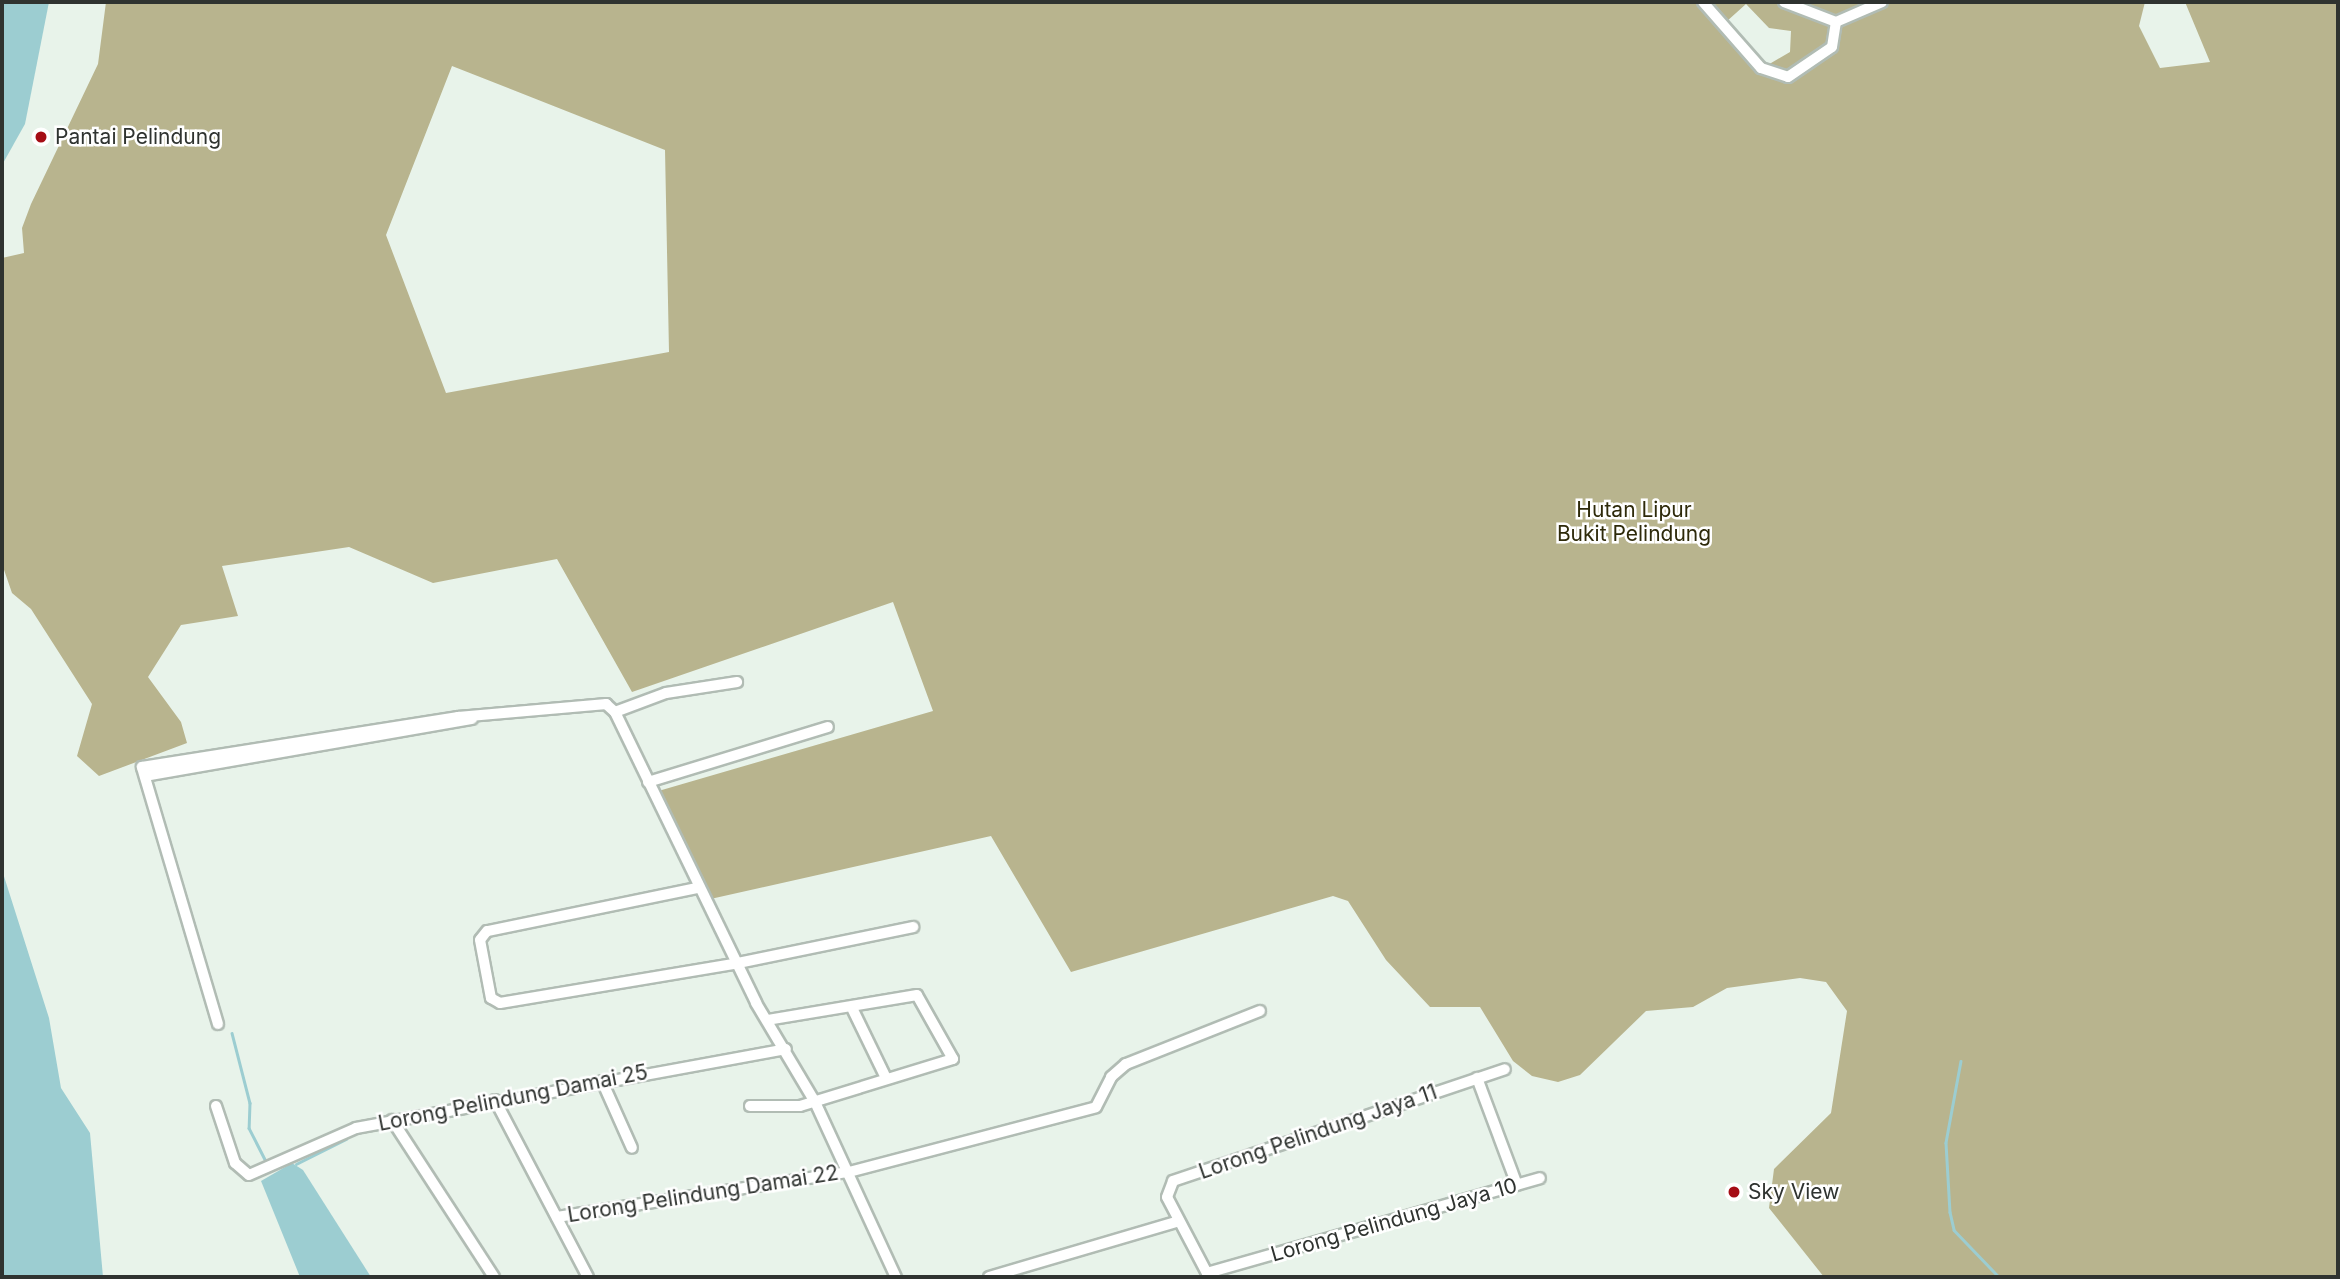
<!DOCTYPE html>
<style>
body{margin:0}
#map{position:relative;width:2340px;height:1279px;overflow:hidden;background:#e8f3ea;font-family:Inter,sans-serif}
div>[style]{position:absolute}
.forest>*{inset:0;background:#b8b48e}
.water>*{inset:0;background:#9ccdd1}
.stream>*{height:2.5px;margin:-1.25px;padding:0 1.25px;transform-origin:1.25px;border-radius:1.25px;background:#9ccdd1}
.roads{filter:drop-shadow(2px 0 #b1bcb4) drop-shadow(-2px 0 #b1bcb4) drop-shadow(0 2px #b1bcb4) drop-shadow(0 -2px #b1bcb4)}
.minor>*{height:10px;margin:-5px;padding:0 5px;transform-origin:5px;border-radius:5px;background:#fff}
.dots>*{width:19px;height:19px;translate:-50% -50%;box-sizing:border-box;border:4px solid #fff;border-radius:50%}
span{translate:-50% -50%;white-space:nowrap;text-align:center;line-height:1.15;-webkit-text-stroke:5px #fff;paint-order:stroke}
.poi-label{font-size:21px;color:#2f3330}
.left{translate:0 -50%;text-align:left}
.park-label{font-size:21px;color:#2e2a0a}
.street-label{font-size:21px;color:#2f3330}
.frame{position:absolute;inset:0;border:4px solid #2f3330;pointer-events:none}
</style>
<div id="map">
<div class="forest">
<i style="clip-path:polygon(evenodd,106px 2px,2145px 2px,2139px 26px,2160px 68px,2210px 62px,2185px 2px,2338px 2px,2338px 1277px,1824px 1277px,1769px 1208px,1774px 1169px,1831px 1113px,1847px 1011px,1826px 982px,1800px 978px,1727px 988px,1693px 1007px,1646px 1011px,1580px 1075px,1558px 1082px,1532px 1076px,1513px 1061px,1480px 1007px,1430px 1007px,1386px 960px,1348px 901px,1333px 896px,1071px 972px,991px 836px,706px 900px,655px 792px,933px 711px,893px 602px,632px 692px,557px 559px,433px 583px,349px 547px,222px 566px,238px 616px,181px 625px,148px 677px,181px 722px,187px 743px,99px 776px,77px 756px,92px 704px,31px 609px,12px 593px,2px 564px,2px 258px,24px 253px,22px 228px,31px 204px,98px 64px,106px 2px,1746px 4px,1769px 28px,1791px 31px,1790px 52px,1766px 66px,1726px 22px,1746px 4px,106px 2px,452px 66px,665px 150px,669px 352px,446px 393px,386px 235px,452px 66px)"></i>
</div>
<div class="water">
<i style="clip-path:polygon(2px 2px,49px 2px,25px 124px,2px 165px)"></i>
<i style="clip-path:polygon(2px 870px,49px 1018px,61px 1088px,90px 1133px,103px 1277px,2px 1277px)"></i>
<i style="clip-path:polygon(292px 1163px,303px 1170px,371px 1277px,300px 1277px,261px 1181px)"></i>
</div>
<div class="stream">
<i style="left:232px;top:1033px;width:72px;rotate:75.6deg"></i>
<i style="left:250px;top:1103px;width:25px;rotate:92deg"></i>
<i style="left:249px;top:1128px;width:37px;rotate:63deg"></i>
<i style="left:1961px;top:1061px;width:83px;rotate:100.4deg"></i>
<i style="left:1946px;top:1143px;width:69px;rotate:86.7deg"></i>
<i style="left:1950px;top:1212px;width:18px;rotate:77deg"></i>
<i style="left:1954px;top:1230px;width:65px;rotate:46.2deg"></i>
<i style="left:296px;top:1164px;width:56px;rotate:-26.6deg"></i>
</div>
<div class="roads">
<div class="minor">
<i style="left:1703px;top:2px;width:88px;rotate:48.7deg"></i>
<i style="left:1761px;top:68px;width:28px;rotate:18deg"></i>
<i style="left:1788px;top:77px;width:53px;rotate:-34.3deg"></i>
<i style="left:1832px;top:47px;width:25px;rotate:-81deg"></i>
<i style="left:1836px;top:22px;width:50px;rotate:-23.5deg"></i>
<i style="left:1784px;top:2px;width:56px;rotate:21deg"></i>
<i style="left:615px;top:712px;width:54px;rotate:-20.4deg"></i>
<i style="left:666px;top:693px;width:72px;rotate:-8.8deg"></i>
<i style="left:145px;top:776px;width:332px;rotate:-9.9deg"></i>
<i style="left:648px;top:782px;width:188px;rotate:-17deg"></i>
<i style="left:697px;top:888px;width:214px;rotate:168.4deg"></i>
<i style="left:487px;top:931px;width:11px;rotate:128deg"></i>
<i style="left:480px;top:940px;width:59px;rotate:79.3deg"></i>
<i style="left:491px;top:998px;width:10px;rotate:29deg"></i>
<i style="left:500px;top:1003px;width:241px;rotate:-9.5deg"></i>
<i style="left:738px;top:963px;width:179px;rotate:-11.6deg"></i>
<i style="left:853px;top:1010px;width:76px;rotate:64.1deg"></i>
<i style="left:218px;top:1024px;width:268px;rotate:-106.5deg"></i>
<i style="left:142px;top:767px;width:320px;rotate:-9deg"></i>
<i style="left:458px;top:717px;width:149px;rotate:-5deg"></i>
<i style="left:606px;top:704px;width:12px;rotate:42deg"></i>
<i style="left:615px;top:712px;width:323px;rotate:64.1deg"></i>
<i style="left:756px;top:1003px;width:115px;rotate:59.2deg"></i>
<i style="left:815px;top:1102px;width:193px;rotate:65.2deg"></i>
<i style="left:1477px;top:1078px;width:114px;rotate:69.5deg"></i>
<i style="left:602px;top:1081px;width:73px;rotate:65.9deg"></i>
<i style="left:495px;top:1100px;width:200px;rotate:62.3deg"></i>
<i style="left:216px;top:1106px;width:60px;rotate:71.6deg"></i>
<i style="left:235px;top:1163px;width:18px;rotate:41deg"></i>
<i style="left:249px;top:1175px;width:117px;rotate:-23.7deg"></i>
<i style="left:356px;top:1128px;width:437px;rotate:-10.4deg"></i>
<i style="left:750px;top:1106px;width:50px"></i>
<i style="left:800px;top:1106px;width:160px;rotate:-17.1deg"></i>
<i style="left:953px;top:1059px;width:73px;rotate:-119.4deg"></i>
<i style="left:917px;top:995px;width:151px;rotate:170.5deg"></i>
<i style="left:392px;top:1120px;width:187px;rotate:57deg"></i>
<i style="left:557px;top:1217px;width:295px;rotate:-8.8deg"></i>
<i style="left:849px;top:1172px;width:255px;rotate:-14.7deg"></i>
<i style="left:1096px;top:1107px;width:34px;rotate:-63deg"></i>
<i style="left:1111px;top:1077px;width:20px;rotate:-41deg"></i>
<i style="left:1126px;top:1064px;width:144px;rotate:-21.6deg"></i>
<i style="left:1207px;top:1273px;width:346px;rotate:-15.9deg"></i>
<i style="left:989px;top:1277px;width:198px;rotate:-16.4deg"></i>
<i style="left:1209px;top:1277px;width:90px;rotate:-117.7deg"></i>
<i style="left:1167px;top:1197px;width:17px;rotate:-69deg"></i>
<i style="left:1173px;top:1181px;width:350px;rotate:-18.6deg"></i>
</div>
</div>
<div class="dots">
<i style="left:41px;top:137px;background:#a50d15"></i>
<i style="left:1734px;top:1192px;background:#a50d15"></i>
</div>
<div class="poi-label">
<span class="left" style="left:55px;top:137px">Pantai Pelindung</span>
<span class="left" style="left:1748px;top:1192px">Sky View</span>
</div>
<div class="park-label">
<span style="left:1634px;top:522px">Hutan Lipur<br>Bukit Pelindung</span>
</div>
<div class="street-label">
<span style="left:513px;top:1098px;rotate:-11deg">Lorong Pelindung Damai 25</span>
<span style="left:1318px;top:1132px;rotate:-19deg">Lorong Pelindung Jaya 11</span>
<span style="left:703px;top:1194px;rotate:-9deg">Lorong Pelindung Damai 22</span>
<span style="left:1394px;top:1220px;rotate:-16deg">Lorong Pelindung Jaya 10</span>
</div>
<div class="frame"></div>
</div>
